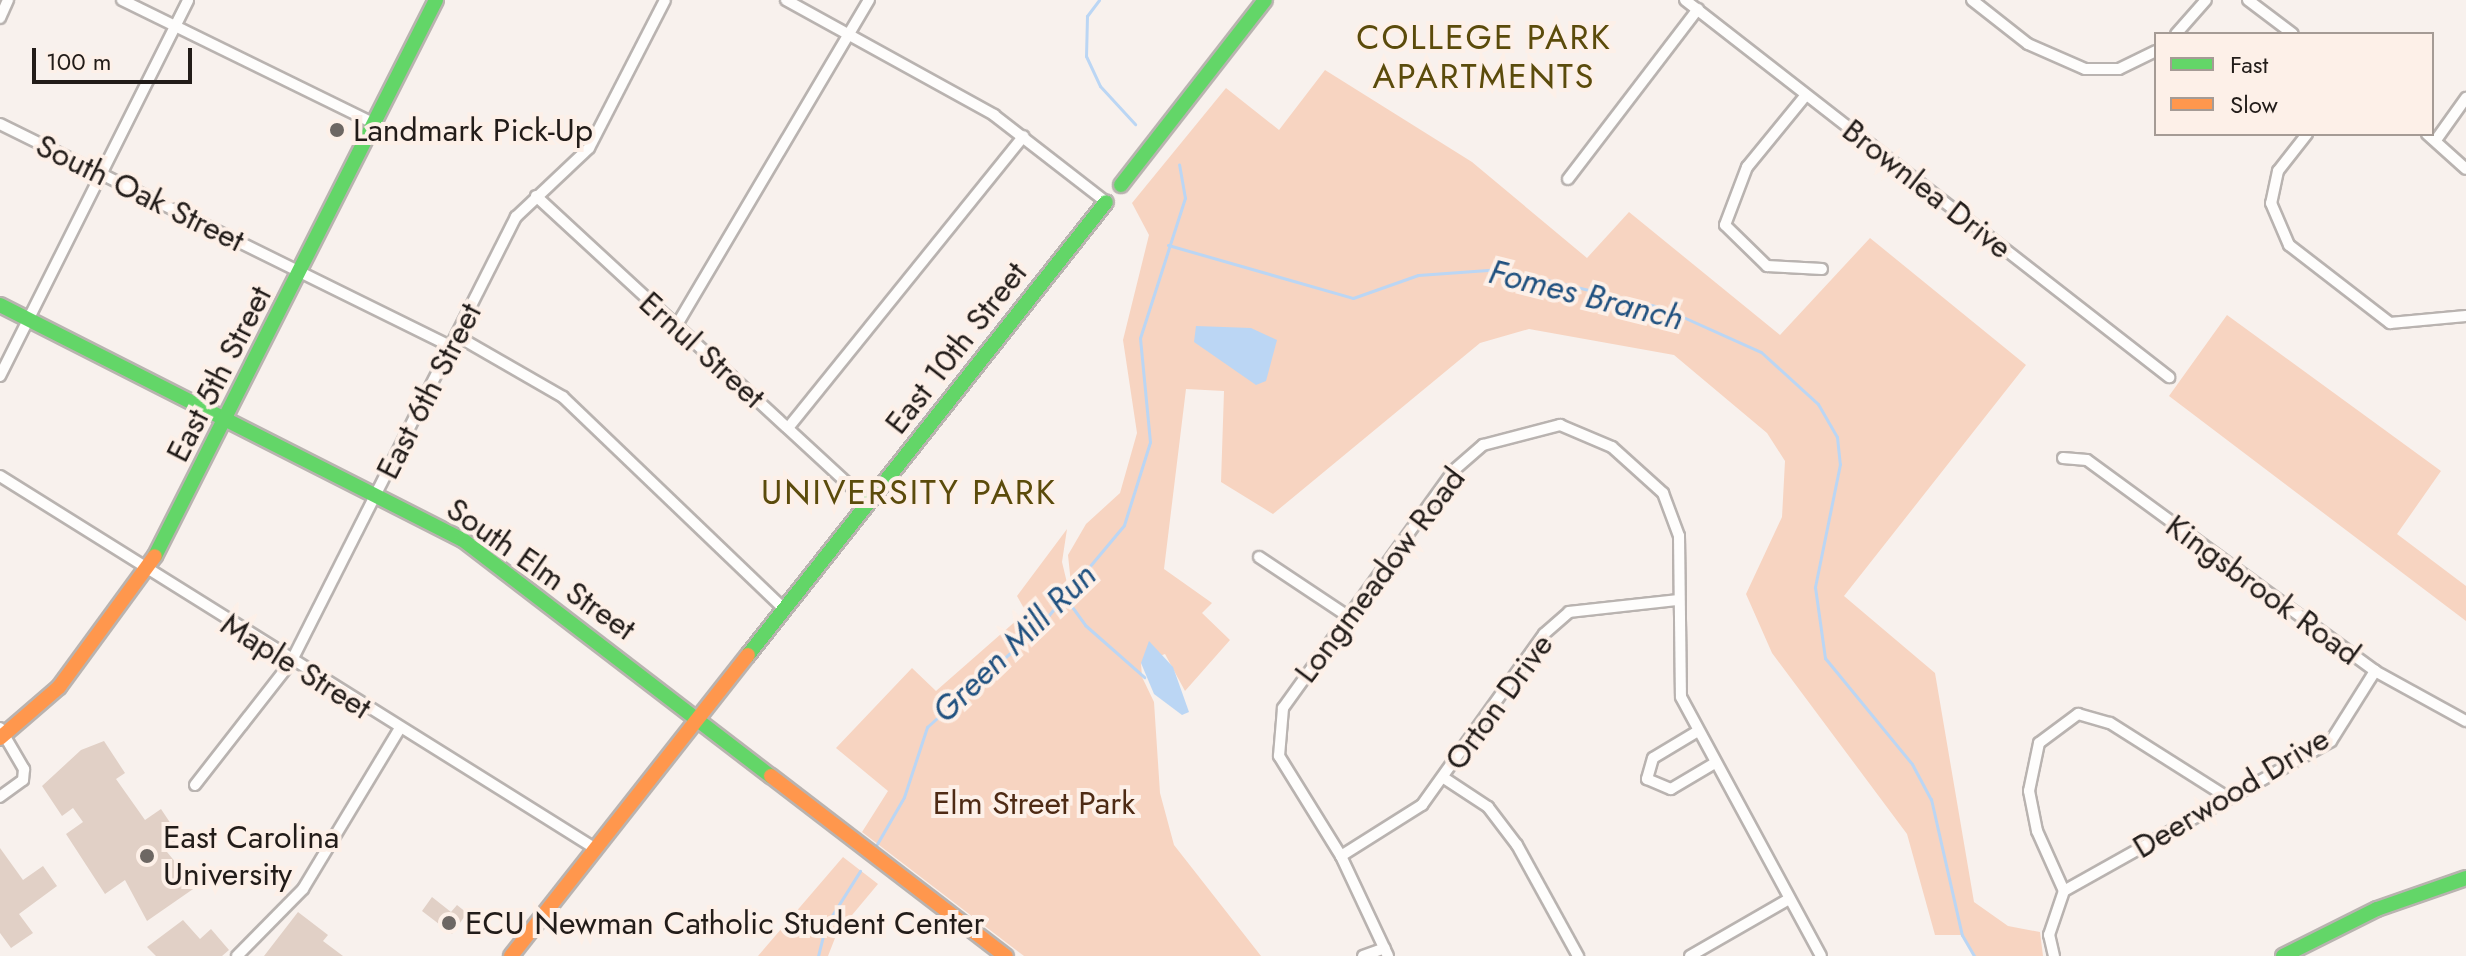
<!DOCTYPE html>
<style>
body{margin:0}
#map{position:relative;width:2466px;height:956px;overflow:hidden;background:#f8f1ed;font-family:Jost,sans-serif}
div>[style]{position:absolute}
.green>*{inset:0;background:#f7d4c1}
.water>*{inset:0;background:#bbd6f4}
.stream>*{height:3px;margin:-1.5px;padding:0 1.5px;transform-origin:1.5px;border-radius:1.5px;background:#bbd6f4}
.building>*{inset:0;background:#e1d0c6}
.roads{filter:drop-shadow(2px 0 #b9b3b0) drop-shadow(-2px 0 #b9b3b0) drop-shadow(0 2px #b9b3b0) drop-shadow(0 -2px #b9b3b0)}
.street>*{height:10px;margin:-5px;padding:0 5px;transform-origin:5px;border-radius:5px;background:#fefdfc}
.fast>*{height:14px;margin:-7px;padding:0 7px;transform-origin:7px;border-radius:7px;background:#63d668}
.slow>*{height:14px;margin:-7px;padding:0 7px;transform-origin:7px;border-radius:7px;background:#ff974d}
.dots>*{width:22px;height:22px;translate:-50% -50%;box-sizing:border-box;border:4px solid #fdf0e8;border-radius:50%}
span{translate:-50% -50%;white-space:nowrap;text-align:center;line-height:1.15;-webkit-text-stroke:8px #fdf0e8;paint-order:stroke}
.poi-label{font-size:32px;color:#221c19}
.left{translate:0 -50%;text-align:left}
.street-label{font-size:32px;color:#221c19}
.park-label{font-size:32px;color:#4e2a14}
.neighbourhood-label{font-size:34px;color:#5b4b0b;letter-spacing:2px}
.water-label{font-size:34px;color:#1f507f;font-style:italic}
.legend{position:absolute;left:2154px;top:32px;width:280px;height:104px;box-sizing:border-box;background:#fdf0e8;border:2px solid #a59b95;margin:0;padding:10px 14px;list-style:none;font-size:24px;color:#221c19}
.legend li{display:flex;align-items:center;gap:16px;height:40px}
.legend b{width:40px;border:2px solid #a59b95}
.scale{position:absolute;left:32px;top:48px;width:160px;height:36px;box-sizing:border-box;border:4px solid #221c19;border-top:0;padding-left:10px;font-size:24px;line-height:28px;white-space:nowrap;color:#221c19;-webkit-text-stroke:6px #fdf0e8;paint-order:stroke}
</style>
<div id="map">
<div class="green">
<i style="clip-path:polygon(1325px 70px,1472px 162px,1587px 258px,1629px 212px,1780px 335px,1870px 238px,2026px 365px,1844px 596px,1935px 673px,1974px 902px,2008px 926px,2040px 932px,2043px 956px,1974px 956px,1961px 935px,1935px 935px,1907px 834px,1772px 653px,1746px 594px,1782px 517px,1785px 461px,1767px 433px,1674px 355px,1529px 329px,1480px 343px,1273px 514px,1221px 482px,1224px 391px,1186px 389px,1164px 569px,1212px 603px,1202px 613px,1230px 640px,1185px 691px,1165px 654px,1141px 663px,1142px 677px,1154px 702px,1160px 793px,1174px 845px,1261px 956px,1024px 956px,862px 832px,888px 791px,836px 748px,912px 668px,936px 691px,1026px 612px,1017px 596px,1067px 529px,1062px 562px,1074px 612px,1068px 555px,1086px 524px,1120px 493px,1137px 433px,1123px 340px,1149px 235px,1132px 203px,1226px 88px,1279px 130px)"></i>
<i style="clip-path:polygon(2227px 315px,2441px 471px,2397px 534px,2466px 586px,2466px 621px,2169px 396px)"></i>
<i style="clip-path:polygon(843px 857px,878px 884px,837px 933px,828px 956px,758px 956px)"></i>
</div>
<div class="water">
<i style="clip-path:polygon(1196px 326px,1251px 328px,1277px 340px,1266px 381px,1256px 385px,1194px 342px)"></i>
<i style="clip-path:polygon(1149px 641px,1173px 667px,1189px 712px,1182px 715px,1154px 694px,1141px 663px)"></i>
</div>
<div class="stream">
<i style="left:1099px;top:0;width:20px;rotate:127deg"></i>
<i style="left:1087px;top:16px;width:40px;rotate:91.4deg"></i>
<i style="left:1086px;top:56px;width:33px;rotate:65deg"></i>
<i style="left:1100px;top:86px;width:52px;rotate:47.4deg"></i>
<i style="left:1168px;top:245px;width:192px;rotate:16deg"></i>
<i style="left:1353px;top:298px;width:69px;rotate:-19.5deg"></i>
<i style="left:1418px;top:275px;width:84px;rotate:-4.1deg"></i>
<i style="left:1502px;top:269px;width:166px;rotate:13.6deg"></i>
<i style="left:1663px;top:308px;width:107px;rotate:24.2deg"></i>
<i style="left:1761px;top:352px;width:77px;rotate:42.4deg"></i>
<i style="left:1818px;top:404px;width:38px;rotate:60deg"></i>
<i style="left:1837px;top:437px;width:27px;rotate:84deg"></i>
<i style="left:1840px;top:464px;width:126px;rotate:101.5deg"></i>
<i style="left:1815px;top:587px;width:72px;rotate:82deg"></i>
<i style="left:1825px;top:658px;width:137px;rotate:50.6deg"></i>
<i style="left:1912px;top:764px;width:40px;rotate:62deg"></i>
<i style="left:1931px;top:799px;width:139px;rotate:77.2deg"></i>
<i style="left:1962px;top:935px;width:24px;rotate:60deg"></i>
<i style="left:1062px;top:593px;width:39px;rotate:54deg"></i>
<i style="left:1085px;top:625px;width:79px;rotate:41.4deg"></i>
<i style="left:877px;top:844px;width:54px;rotate:-60.1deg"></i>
<i style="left:904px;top:797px;width:74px;rotate:-71.8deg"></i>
<i style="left:927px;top:727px;width:149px;rotate:-41.7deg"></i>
<i style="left:1038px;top:628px;width:134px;rotate:-50.1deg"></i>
<i style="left:1124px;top:525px;width:87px;rotate:-72.6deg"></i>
<i style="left:1150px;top:442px;width:104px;rotate:-95.5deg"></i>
<i style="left:1140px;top:338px;width:147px;rotate:-72.2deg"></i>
<i style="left:1185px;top:198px;width:34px;rotate:-100deg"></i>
<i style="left:818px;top:956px;width:32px;rotate:-76deg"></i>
<i style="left:826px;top:925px;width:64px;rotate:-57.8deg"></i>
</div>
<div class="building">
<i style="clip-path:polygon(104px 741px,125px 773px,116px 779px,145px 820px,161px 809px,175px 830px,170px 834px,177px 845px,167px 852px,196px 887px,147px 921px,125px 880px,105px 894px,66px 834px,83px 822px,73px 808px,62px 816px,42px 786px,81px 750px)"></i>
<i style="clip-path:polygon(0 848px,23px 880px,43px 866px,57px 886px,19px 914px,33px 933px,11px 948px,0 933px)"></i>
<i style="clip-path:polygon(432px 897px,451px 912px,457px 905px,467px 913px,452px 934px,422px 911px)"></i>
<i style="clip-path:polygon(298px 912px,328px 935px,323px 941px,343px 956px,264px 956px)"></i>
<i style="clip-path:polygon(183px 920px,200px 939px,211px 929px,229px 950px,222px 956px,156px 956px,147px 947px)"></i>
</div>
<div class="roads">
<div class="street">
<i style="left:122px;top:0;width:280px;rotate:26.1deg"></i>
<i style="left:786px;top:0;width:238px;rotate:28.9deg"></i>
<i style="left:994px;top:115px;width:142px;rotate:37.8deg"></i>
<i style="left:1685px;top:0;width:614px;rotate:37.92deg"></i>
<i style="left:1972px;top:0;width:71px;rotate:38.2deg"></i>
<i style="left:2028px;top:44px;width:62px;rotate:23.7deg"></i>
<i style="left:2085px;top:69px;width:34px"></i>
<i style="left:2119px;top:69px;width:41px;rotate:-25.9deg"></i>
<i style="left:2248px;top:0;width:56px;rotate:37.1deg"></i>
<i style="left:0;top:18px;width:20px;rotate:-66deg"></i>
<i style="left:2176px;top:34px;width:45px;rotate:-48.6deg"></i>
<i style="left:1806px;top:95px;width:93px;rotate:129.3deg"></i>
<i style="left:1747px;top:167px;width:62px;rotate:110.8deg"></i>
<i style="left:1725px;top:225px;width:59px;rotate:44.3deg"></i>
<i style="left:1767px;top:266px;width:55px;rotate:3.1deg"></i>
<i style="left:0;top:124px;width:504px;rotate:26.26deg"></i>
<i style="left:2307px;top:134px;width:47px;rotate:128.1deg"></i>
<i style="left:2278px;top:171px;width:33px;rotate:102deg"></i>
<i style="left:2271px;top:203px;width:46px;rotate:66.8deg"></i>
<i style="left:2289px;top:245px;width:128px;rotate:37.7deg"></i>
<i style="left:2390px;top:323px;width:76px;rotate:-5.3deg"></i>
<i style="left:2427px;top:134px;width:52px;rotate:41.9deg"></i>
<i style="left:2436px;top:140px;width:52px;rotate:-54.5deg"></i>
<i style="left:1568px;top:179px;width:214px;rotate:-52.6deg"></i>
<i style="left:536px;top:196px;width:453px;rotate:42.7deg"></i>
<i style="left:675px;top:328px;width:381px;rotate:-59.4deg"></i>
<i style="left:457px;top:336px;width:122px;rotate:29.9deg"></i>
<i style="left:563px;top:397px;width:308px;rotate:43.8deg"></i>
<i style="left:0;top:376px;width:420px;rotate:-63.4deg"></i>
<i style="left:788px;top:428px;width:375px;rotate:-51.1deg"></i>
<i style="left:2063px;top:458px;width:24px;rotate:5deg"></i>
<i style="left:2087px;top:460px;width:357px;rotate:36.2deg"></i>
<i style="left:2375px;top:671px;width:104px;rotate:28.8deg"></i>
<i style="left:0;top:476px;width:703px;rotate:32.04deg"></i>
<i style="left:1259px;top:557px;width:105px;rotate:33.7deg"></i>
<i style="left:0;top:728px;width:48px;rotate:59.7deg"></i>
<i style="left:24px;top:769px;width:11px;rotate:95deg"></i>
<i style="left:23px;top:780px;width:29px;rotate:144deg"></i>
<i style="left:1698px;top:731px;width:52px;rotate:149deg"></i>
<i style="left:1653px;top:758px;width:22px;rotate:106deg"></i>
<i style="left:1647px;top:779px;width:26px;rotate:23deg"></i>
<i style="left:1671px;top:789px;width:51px;rotate:-30.6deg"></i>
<i style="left:1444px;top:778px;width:53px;rotate:33.4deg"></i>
<i style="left:1488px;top:807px;width:48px;rotate:52.7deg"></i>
<i style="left:1517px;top:845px;width:127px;rotate:61.2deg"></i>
<i style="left:195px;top:785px;width:156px;rotate:-52deg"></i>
<i style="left:291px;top:662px;width:499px;rotate:-63.2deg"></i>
<i style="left:516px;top:217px;width:100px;rotate:-43.4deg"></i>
<i style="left:589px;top:148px;width:166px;rotate:-62.8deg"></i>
<i style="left:1341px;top:856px;width:96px;rotate:-32.2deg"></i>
<i style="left:1422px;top:805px;width:210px;rotate:-54.5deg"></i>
<i style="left:1544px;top:634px;width:33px;rotate:-41deg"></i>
<i style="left:1569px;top:612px;width:110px;rotate:-6.3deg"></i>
<i style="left:2064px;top:891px;width:306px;rotate:-29.3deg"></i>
<i style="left:2331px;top:741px;width:83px;rotate:-57.8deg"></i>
<i style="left:237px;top:956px;width:94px;rotate:-45.4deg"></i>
<i style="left:303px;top:889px;width:186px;rotate:-58.9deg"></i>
<i style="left:1363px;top:956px;width:23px;rotate:-20deg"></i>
<i style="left:1388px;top:956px;width:110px;rotate:-115.2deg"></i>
<i style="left:1341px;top:856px;width:118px;rotate:-121.8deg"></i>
<i style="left:1279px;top:756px;width:48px;rotate:-85.2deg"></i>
<i style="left:1283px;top:708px;width:292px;rotate:-54.3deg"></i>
<i style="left:1453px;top:471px;width:40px;rotate:-41deg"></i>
<i style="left:1483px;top:445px;width:80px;rotate:-14.6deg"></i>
<i style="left:1560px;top:425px;width:56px;rotate:22.9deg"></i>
<i style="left:1612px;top:447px;width:69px;rotate:42deg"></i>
<i style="left:1663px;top:493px;width:46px;rotate:69.6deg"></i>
<i style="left:1679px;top:536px;width:161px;rotate:89.3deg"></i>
<i style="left:1681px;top:697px;width:294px;rotate:61.6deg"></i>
<i style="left:1690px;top:956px;width:114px;rotate:-29.9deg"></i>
<i style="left:2054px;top:956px;width:22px;rotate:-103deg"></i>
<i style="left:2049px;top:935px;width:46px;rotate:-71.2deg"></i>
<i style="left:2064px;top:891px;width:66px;rotate:-114.2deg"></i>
<i style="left:2037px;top:831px;width:41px;rotate:-101.3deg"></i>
<i style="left:2029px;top:791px;width:49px;rotate:-78.2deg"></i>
<i style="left:2039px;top:743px;width:49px;rotate:-36.6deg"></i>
<i style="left:2078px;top:714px;width:33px;rotate:16deg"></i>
<i style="left:2110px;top:723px;width:138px;rotate:32.3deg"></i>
</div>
<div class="fast">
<i style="left:1121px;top:185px;width:234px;rotate:-52.1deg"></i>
<i style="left:0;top:305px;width:519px;rotate:26.91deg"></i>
<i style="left:463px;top:540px;width:388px;rotate:37.5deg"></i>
<i style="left:155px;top:556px;width:623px;rotate:-63.19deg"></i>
<i style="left:748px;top:655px;width:577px;rotate:-51.68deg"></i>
<i style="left:2283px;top:956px;width:105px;rotate:-26.6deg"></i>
<i style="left:2377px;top:909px;width:94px;rotate:-19.2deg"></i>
</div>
<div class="slow">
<i style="left:0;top:738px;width:78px;rotate:-40.8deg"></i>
<i style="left:59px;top:687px;width:162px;rotate:-53.8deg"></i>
<i style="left:771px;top:776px;width:296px;rotate:37.5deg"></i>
<i style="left:511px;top:956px;width:383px;rotate:-51.8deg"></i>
</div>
</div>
<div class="dots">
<i style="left:337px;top:130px;background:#6d6763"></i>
<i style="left:147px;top:856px;background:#6d6763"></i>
<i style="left:449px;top:923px;background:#6d6763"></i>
</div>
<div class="poi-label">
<span class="left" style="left:353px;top:130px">Landmark Pick-Up</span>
<span class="left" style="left:163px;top:856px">East Carolina<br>University</span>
<span class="left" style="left:465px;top:923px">ECU Newman Catholic Student Center</span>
</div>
<div class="street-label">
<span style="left:1927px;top:189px;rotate:38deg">Brownlea Drive</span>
<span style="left:140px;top:193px;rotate:26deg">South Oak Street</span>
<span style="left:956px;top:348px;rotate:-52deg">East 10th Street</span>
<span style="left:702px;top:350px;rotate:42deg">Ernul Street</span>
<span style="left:219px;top:374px;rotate:-63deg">East 5th Street</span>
<span style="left:429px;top:391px;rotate:-63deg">East 6th Street</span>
<span style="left:541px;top:569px;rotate:35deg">South Elm Street</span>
<span style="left:1380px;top:575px;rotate:-53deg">Longmeadow Road</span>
<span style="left:2263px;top:590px;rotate:36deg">Kingsbrook Road</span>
<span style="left:296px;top:666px;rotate:32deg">Maple Street</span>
<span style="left:1499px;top:702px;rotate:-54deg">Orton Drive</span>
<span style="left:2231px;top:793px;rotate:-31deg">Deerwood Drive</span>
</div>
<div class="park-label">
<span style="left:1034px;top:803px">Elm Street Park</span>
</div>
<div class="neighbourhood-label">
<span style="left:1484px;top:57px">COLLEGE PARK<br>APARTMENTS</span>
<span style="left:909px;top:493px">UNIVERSITY PARK</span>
</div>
<div class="water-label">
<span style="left:1586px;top:295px;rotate:14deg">Fomes Branch</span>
<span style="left:1014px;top:643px;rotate:-44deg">Green Mill Run</span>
</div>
<ul class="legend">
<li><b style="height:10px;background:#63d668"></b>Fast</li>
<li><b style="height:10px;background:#ff974d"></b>Slow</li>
</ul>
<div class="scale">100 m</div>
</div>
